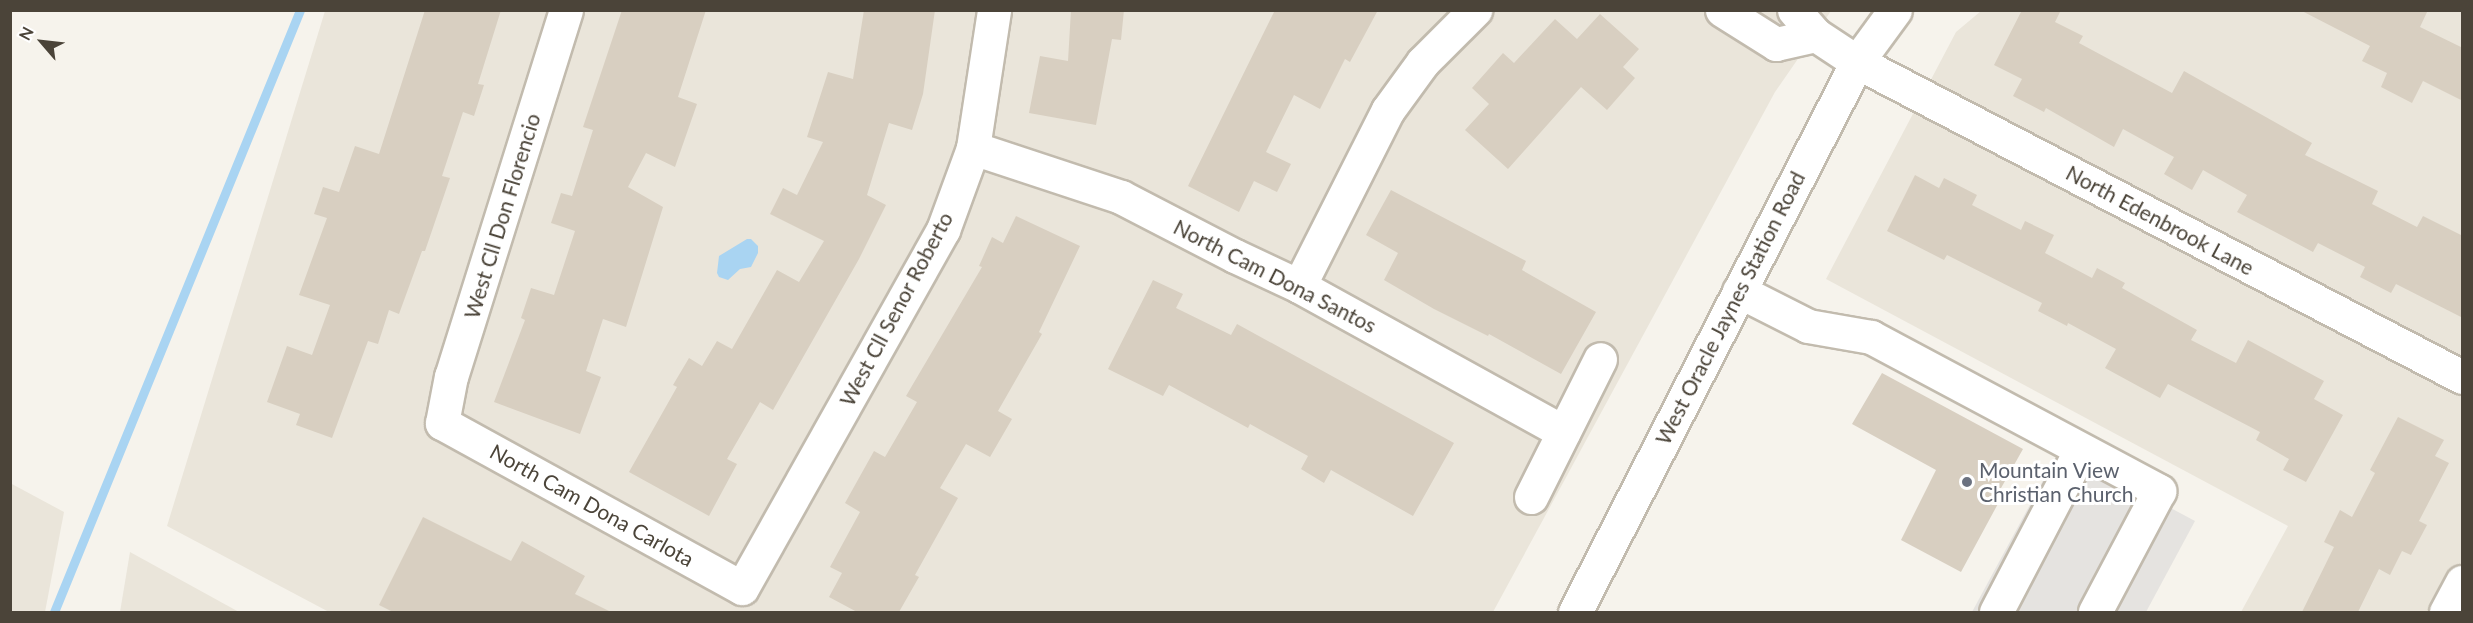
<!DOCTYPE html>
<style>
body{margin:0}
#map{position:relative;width:2473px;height:623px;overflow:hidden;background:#f6f3ec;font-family:Lato,sans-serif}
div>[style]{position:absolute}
.residential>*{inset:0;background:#eae5da}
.parking>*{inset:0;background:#e5e3e0}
.water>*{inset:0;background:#a9d4f2}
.stream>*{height:9px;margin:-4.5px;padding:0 4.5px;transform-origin:4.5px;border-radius:4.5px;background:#a9d4f2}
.building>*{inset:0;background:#d8cfc1}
.roads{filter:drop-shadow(2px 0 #c2bbae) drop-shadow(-2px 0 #c2bbae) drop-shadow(0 2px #c2bbae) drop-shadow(0 -2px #c2bbae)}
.minor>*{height:33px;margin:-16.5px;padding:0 16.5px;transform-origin:16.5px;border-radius:16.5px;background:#fff}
.dots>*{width:16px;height:16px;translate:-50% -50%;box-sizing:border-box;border:3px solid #fff;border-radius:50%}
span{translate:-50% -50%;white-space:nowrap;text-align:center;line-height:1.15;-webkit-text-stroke:6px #fff;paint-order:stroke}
.street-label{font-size:21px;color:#4b4439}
.worship-label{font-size:21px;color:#5b616d}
.left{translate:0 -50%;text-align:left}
.frame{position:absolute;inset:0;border:12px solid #4b4439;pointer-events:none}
.north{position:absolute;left:12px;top:12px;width:60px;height:60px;-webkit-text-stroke:4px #fff;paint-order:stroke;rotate:298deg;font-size:16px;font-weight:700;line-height:24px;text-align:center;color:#4b4439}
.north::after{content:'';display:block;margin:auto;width:21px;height:27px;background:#4b4439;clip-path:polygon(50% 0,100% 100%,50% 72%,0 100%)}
</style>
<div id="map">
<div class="residential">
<i style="clip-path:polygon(325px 11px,1831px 11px,1775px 92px,1493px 612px,329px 612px,167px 526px)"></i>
<i style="clip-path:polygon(1981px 11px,2462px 11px,2462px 612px,2241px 612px,2288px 526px,1826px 279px,1956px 32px)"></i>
<i style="clip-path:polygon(10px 483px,64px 512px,45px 612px,11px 612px)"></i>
<i style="clip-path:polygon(130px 552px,239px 612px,120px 612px)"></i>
</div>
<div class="parking">
<i style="clip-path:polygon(2060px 449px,2195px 521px,2146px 612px,1972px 612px)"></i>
</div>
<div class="water">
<i style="clip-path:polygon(747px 239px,751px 239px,758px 246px,758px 253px,751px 267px,740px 269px,728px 280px,719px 277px,717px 273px,719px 256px)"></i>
</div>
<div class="stream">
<i style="left:54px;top:612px;width:650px;rotate:-67.77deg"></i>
</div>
<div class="building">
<i style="clip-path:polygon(425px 10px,501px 10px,478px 84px,484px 85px,474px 116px,463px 112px,442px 176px,450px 178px,425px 251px,422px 251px,399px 314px,389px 310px,378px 344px,368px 341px,332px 438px,296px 425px,300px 414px,267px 402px,287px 346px,312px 355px,330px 305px,299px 295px,327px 218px,314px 214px,323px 187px,339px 192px,355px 146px,379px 154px)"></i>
<i style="clip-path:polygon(622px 10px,706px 10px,678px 97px,697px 104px,675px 167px,646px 153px,628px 187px,663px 207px,626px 327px,603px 319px,586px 371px,601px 377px,580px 434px,494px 402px,525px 320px,521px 318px,531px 288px,554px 295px,575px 231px,551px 223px,561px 193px,572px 196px,593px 130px,583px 127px)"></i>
<i style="clip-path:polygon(864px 10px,935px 10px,923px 94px,912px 130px,889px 123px,867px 195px,886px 205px,859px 259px,773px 410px,760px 402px,727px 459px,737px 464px,709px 516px,629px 472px,677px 387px,673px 385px,689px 358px,702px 366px,717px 341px,732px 349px,777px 270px,799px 282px,824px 241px,770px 214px,783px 188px,797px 195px,823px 142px,807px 137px,828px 72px,853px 79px)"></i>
<i style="clip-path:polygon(1071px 10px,1124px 10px,1121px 40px,1112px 39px,1096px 125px,1029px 113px,1040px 56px,1068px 61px)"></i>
<i style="clip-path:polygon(1275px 10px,1378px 10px,1350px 62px,1345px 59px,1320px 109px,1294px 95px,1266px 152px,1291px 164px,1277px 192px,1254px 181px,1239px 212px,1188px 186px)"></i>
<i style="clip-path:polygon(2022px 10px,2061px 10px,2055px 22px,2083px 36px,2079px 43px,2172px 93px,2184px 71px,2312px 143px,2305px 155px,2378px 191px,2372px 204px,2417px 227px,2423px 216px,2463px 236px,2463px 318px,2396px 284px,2391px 293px,2360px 277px,2365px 267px,2318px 243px,2313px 252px,2237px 212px,2247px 195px,2203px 170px,2192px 190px,2164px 174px,2174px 157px,2123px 129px,2114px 147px,2046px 108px,2044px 112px,2013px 96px,2022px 79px,1994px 65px)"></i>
<i style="clip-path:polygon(2300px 10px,2428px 10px,2420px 27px,2463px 48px,2463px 101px,2423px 81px,2412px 103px,2381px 87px,2387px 73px,2362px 61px,2370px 46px)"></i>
<i style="clip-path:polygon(1600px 14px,1639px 49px,1623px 67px,1635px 78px,1607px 110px,1581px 87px,1508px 169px,1465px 130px,1489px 104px,1472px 88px,1503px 53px,1514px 63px,1555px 19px,1577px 39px)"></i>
<i style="clip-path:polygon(1915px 175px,1939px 188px,1944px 178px,1977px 195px,1972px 205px,2021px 230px,2025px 221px,2054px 235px,2045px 253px,2092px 278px,2097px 268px,2125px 283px,2122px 288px,2197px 330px,2191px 340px,2236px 363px,2248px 340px,2324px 381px,2314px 399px,2343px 415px,2306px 482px,2283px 470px,2289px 459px,2256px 440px,2260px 432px,2168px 384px,2160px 398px,2105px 368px,2116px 349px,2068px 323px,2067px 326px,2038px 311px,2042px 303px,1947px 255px,1944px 260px,1887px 231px)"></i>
<i style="clip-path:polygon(1391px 190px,1526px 261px,1522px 270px,1596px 312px,1561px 374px,1489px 334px,1488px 336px,1434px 309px,1384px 280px,1398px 253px,1366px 235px)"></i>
<i style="clip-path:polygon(1016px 216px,1080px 246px,1039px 332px,1042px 334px,998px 411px,1012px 419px,990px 457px,966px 444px,940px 488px,958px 498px,915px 575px,919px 577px,899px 612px,857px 612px,829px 597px,842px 573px,830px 567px,860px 512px,845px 503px,874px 451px,885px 457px,917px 402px,906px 396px,982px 267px,979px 266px,992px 237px,1003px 243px)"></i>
<i style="clip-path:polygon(1153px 280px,1183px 294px,1176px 308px,1231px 335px,1237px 324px,1454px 443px,1413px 516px,1331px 470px,1324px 483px,1301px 469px,1308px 456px,1250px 424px,1248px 428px,1169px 385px,1163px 396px,1108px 369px)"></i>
<i style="clip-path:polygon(1882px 373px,2023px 449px,1996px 497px,2000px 500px,1961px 572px,1901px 540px,1936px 470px,1852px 424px)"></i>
<i style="clip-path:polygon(2398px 417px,2444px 440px,2435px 456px,2449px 463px,2419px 521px,2427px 525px,2411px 555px,2402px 551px,2390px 575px,2379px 569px,2358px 612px,2302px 612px,2334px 547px,2324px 542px,2340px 510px,2352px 517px,2375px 473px,2370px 470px)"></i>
<i style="clip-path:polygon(423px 517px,511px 561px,522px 541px,585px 576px,575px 594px,611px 612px,393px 612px,379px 605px)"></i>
</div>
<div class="roads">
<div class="minor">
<i style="left:566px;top:10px;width:384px;rotate:107.4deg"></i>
<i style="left:451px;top:376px;width:48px;rotate:100.8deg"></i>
<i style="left:442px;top:423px;width:342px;rotate:28.8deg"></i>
<i style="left:742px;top:588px;width:411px;rotate:-60.7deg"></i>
<i style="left:943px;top:230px;width:87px;rotate:-69.9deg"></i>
<i style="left:973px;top:148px;width:140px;rotate:-81.3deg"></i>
<i style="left:1722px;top:10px;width:64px;rotate:32.2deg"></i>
<i style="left:1776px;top:44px;width:41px;rotate:-12.7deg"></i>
<i style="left:1794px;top:10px;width:33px;rotate:49deg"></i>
<i style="left:1816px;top:35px;width:49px;rotate:33.4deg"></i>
<i style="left:1857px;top:62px;width:682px;rotate:27.5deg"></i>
<i style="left:973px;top:148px;width:156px;rotate:18.3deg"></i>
<i style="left:1121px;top:197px;width:128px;rotate:27.4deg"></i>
<i style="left:1235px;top:256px;width:71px;rotate:25.1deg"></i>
<i style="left:1299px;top:286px;width:302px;rotate:28.9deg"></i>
<i style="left:1299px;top:286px;width:197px;rotate:-63.2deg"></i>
<i style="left:1388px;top:110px;width:59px;rotate:-53.9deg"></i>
<i style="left:1423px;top:62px;width:74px;rotate:-45deg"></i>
<i style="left:1739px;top:291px;width:77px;rotate:26.9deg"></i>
<i style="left:1808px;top:326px;width:64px;rotate:9.9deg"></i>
<i style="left:1871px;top:337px;width:327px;rotate:28.1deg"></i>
<i style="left:2159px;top:491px;width:137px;rotate:117.9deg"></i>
<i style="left:1531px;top:497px;width:154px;rotate:-63.4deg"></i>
<i style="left:1575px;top:612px;width:618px;rotate:-62.85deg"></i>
<i style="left:1857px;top:62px;width:64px;rotate:-53.8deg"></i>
<i style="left:1996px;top:612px;width:182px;rotate:-62.4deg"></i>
<i style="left:2446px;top:612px;width:34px;rotate:-62deg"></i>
</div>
</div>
<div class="dots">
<i style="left:1967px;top:482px;background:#6b7280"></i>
</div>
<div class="street-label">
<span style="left:502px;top:216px;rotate:-73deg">West Cll Don Florencio</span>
<span style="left:2160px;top:220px;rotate:28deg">North Edenbrook Lane</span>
<span style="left:1275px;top:276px;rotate:27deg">North Cam Dona Santos</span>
<span style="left:1730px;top:308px;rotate:-63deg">West Oracle Jaynes Station Road</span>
<span style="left:896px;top:309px;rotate:-62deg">West Cll Senor Roberto</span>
<span style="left:592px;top:505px;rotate:29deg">North Cam Dona Carlota</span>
</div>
<div class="worship-label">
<span class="left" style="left:1979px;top:482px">Mountain View<br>Christian Church</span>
</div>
<div class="frame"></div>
<div class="north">N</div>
</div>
